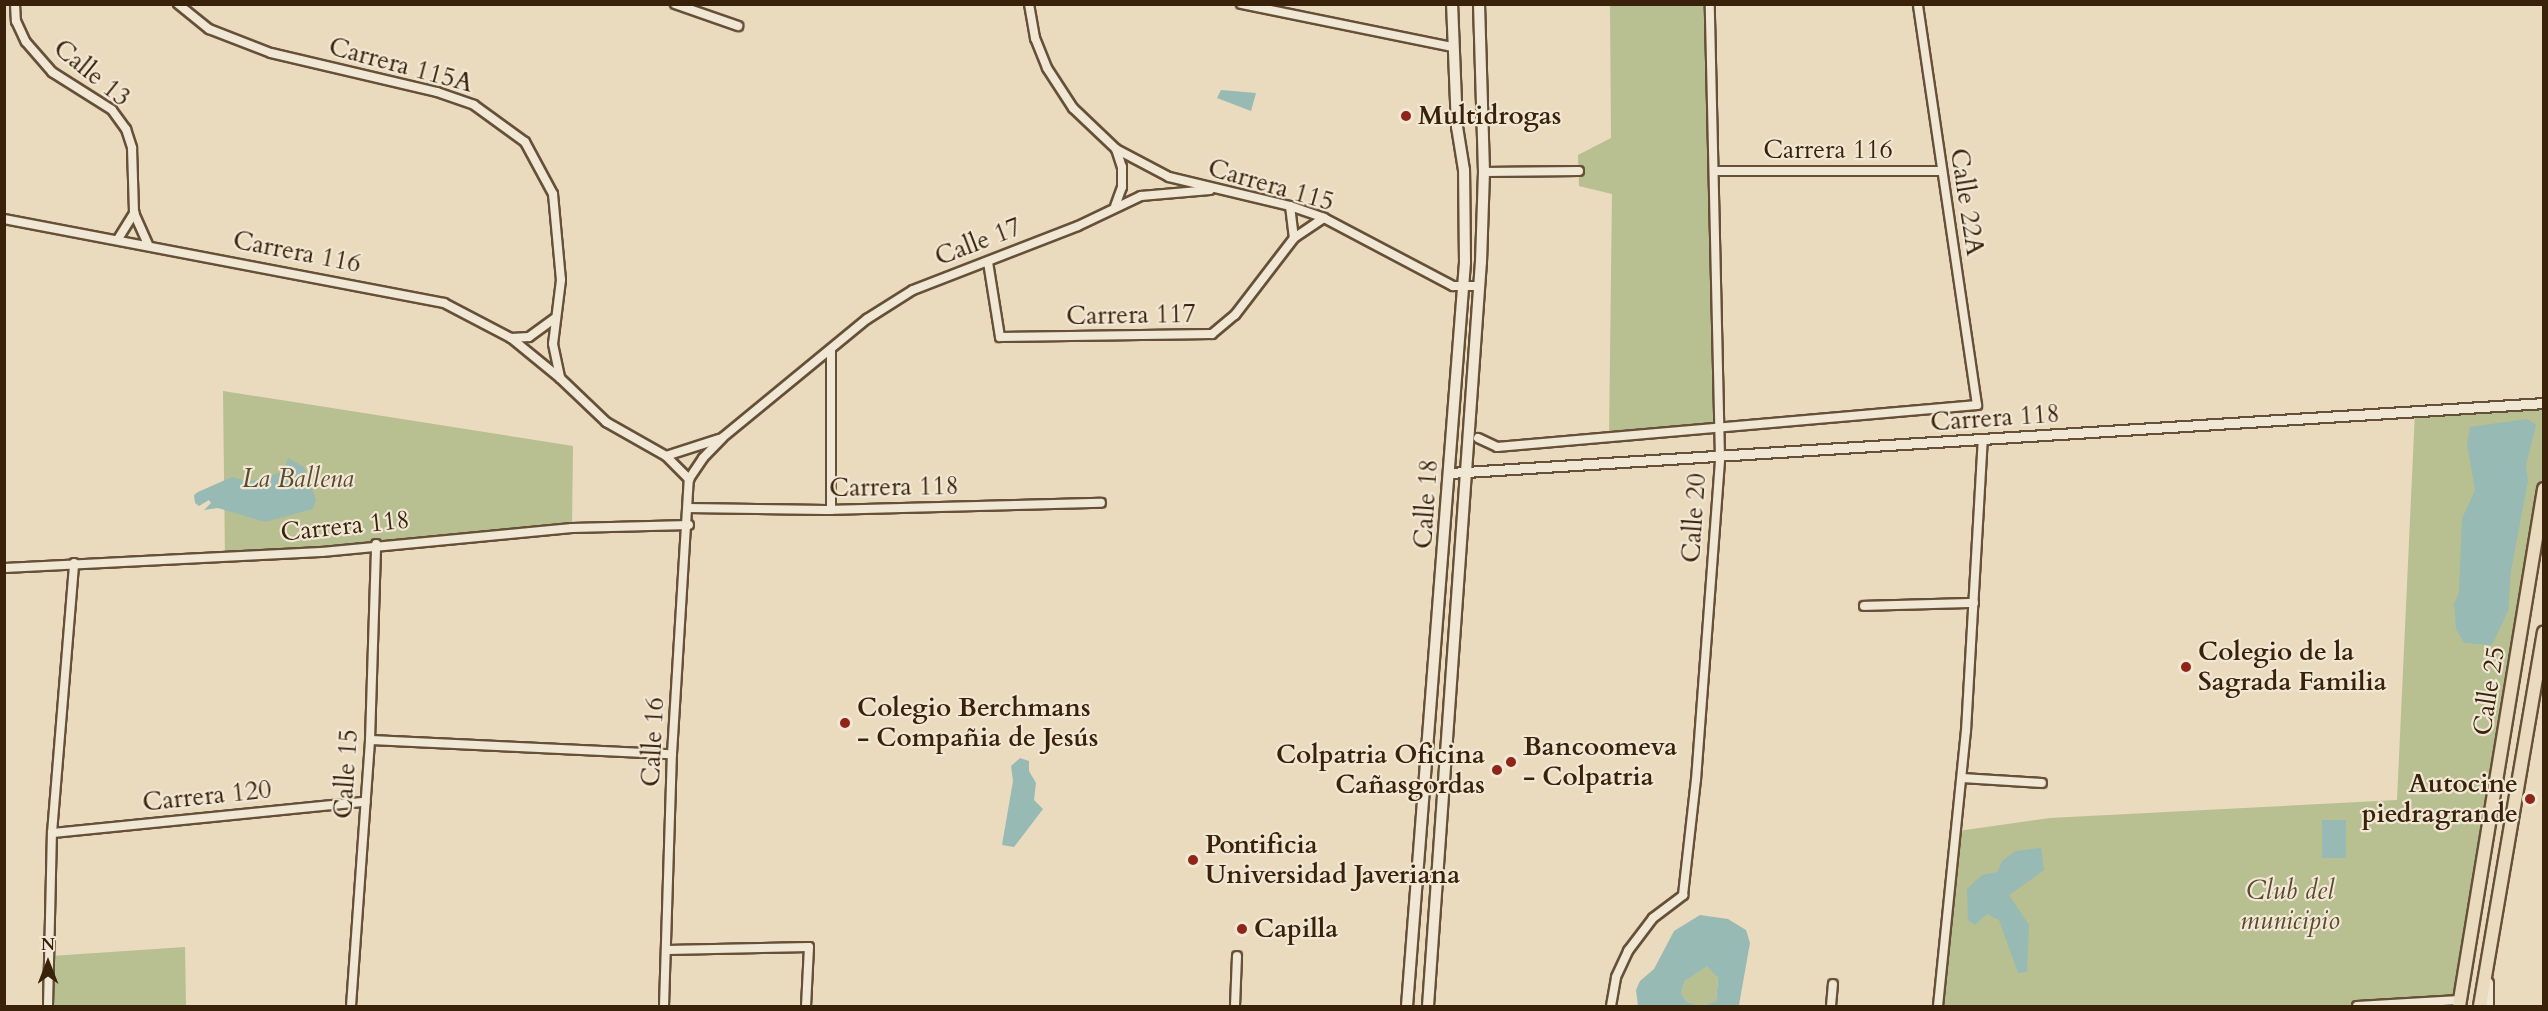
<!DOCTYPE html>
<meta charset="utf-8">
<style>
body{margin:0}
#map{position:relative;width:2548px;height:1011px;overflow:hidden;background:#eadabe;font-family:Cardo,serif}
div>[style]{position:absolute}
.green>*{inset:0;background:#b8bf90}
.water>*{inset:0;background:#98bab4;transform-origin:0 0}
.roads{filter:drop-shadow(2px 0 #665037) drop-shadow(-2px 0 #665037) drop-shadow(0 2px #665037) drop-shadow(0 -2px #665037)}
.minor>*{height:8px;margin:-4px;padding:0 4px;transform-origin:4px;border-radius:4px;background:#f1e7d5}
.tertiary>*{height:9px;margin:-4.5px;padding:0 4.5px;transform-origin:4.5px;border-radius:4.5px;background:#f1e7d5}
.secondary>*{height:10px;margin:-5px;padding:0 5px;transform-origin:5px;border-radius:5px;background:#f1e7d5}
.trunk>*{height:12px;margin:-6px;padding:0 6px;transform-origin:6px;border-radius:6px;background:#eadabe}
.dots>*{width:16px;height:16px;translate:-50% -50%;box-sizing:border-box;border:3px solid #f1e7d5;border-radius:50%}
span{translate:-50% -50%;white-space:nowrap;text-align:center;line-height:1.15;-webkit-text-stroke:4.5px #f1e7d5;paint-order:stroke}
.street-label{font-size:26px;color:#3a220a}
.poi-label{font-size:26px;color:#3a220a;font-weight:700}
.left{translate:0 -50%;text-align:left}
.right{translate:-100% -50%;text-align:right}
.park-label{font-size:26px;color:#5a492c;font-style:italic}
.frame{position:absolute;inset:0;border:6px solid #3a220a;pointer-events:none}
.north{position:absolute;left:18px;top:933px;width:60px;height:60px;-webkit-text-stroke:4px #f1e7d5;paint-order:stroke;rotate:0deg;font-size:16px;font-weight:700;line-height:24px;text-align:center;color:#3a220a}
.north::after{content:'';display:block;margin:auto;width:21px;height:27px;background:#3a220a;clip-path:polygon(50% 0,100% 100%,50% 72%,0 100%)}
</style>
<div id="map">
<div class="green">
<i style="clip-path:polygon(1610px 5px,1710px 5px,1720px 429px,1609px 437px,1612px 194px,1579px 186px,1578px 155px,1611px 138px)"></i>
<i style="clip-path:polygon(223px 391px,573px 446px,572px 528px,225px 558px)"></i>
<i style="clip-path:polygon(2543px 403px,2543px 489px,2459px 1000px,2357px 1006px,1938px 1006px,1958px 831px,2050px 818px,2397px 800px,2415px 412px)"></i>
<i style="clip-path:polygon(185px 947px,186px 1006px,48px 1006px,51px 956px)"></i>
<i style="clip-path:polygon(1707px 965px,1718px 978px,1716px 1001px,1701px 1006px,1687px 1002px,1681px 993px,1685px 981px)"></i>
</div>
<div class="water">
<i style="clip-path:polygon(1221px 90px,1256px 93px,1251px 111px,1217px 98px)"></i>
<i style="clip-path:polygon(2527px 419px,2536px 425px,2526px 465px,2528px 481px,2511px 571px,2508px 611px,2492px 645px,2464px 643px,2456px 629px,2454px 604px,2459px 592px,2462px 519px,2475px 490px,2467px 444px,2470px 427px)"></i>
<i style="clip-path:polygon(288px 458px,304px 467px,316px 500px,313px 509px,265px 522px,218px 508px,204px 510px,211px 503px,209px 500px,199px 506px,195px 503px,194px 495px,198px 492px,232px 477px,248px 482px,283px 472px)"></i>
<i style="clip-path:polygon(1020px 758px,1029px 761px,1029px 771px,1036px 783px,1034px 800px,1043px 809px,1014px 847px,1002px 845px,1013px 781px,1011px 766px)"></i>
<i style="left:2322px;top:820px;width:24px;height:38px"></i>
<i style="clip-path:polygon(2041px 848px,2044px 870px,2009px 895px,2029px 925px,2027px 972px,2018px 973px,1999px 920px,1987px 914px,1975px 925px,1968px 920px,1967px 889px,1982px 875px,1997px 872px,2003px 860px,2016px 851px)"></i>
<i style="clip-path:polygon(evenodd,1700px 915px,1728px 919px,1746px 930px,1750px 943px,1739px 1005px,1638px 1006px,1636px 990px,1640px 981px,1654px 969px,1674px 931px,1700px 915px,1707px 966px,1718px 978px,1716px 1001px,1701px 1006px,1687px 1002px,1681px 993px,1685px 981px,1707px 966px)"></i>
</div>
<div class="roads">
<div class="minor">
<i style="left:15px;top:4px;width:17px;rotate:87deg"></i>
<i style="left:16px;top:21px;width:23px;rotate:65deg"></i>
<i style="left:26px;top:42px;width:40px;rotate:49deg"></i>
<i style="left:52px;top:72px;width:71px;rotate:32.3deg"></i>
<i style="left:112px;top:110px;width:24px;rotate:54deg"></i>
<i style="left:126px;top:129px;width:20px;rotate:72deg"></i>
<i style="left:132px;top:148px;width:65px;rotate:88.2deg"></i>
<i style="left:134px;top:213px;width:35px;rotate:66deg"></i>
<i style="left:178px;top:4px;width:40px;rotate:39deg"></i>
<i style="left:209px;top:29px;width:66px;rotate:21.2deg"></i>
<i style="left:271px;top:53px;width:171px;rotate:13.2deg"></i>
<i style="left:437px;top:92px;width:39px;rotate:19deg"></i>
<i style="left:474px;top:105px;width:63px;rotate:36deg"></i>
<i style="left:525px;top:142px;width:59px;rotate:61.7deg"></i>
<i style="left:553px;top:194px;width:86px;rotate:84.7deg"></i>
<i style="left:561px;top:280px;width:64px;rotate:97.1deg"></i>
<i style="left:553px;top:344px;width:35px;rotate:78deg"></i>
<i style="left:675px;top:4px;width:67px;rotate:19.2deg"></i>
<i style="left:1029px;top:4px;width:35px;rotate:80deg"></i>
<i style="left:1035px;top:38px;width:32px;rotate:68deg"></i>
<i style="left:1047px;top:68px;width:48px;rotate:57deg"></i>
<i style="left:1073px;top:108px;width:59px;rotate:43.6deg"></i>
<i style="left:1116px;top:149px;width:19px;rotate:72deg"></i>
<i style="left:1122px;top:167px;width:20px;rotate:90deg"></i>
<i style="left:1122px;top:187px;width:20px;rotate:110deg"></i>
<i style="left:1241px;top:4px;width:216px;rotate:11.5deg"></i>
<i style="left:1116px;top:149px;width:60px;rotate:27.8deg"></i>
<i style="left:1169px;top:177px;width:124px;rotate:13.5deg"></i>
<i style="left:1290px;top:206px;width:36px;rotate:19deg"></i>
<i style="left:1324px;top:218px;width:146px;rotate:27.8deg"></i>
<i style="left:1453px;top:286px;width:26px"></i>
<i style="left:1716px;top:171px;width:225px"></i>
<i style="left:1484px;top:172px;width:95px;rotate:-0.6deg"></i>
<i style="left:1290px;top:206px;width:32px;rotate:83deg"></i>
<i style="left:4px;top:219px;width:448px;rotate:10.8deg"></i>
<i style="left:444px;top:303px;width:76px;rotate:27.6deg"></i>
<i style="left:511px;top:338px;width:63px;rotate:39.2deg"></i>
<i style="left:560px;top:378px;width:64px;rotate:43.7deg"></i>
<i style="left:606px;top:422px;width:69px;rotate:29.5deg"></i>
<i style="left:666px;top:456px;width:33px;rotate:45deg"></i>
<i style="left:118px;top:239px;width:31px;rotate:-58deg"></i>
<i style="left:988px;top:262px;width:76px;rotate:80.9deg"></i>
<i style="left:1000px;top:337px;width:212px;rotate:-0.8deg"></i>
<i style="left:1212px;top:334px;width:30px;rotate:-40deg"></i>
<i style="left:1235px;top:315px;width:97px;rotate:-52.5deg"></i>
<i style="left:1294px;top:238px;width:36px;rotate:-34deg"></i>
<i style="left:511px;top:338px;width:18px;rotate:-3deg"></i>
<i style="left:529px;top:337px;width:31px;rotate:-36deg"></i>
<i style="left:1478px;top:438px;width:21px;rotate:25deg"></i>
<i style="left:1497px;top:447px;width:482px;rotate:-5deg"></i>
<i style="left:1977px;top:405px;width:405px;rotate:-98.4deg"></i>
<i style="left:666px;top:456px;width:56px;rotate:-17.8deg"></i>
<i style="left:689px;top:479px;width:25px;rotate:-56deg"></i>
<i style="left:703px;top:458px;width:28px;rotate:-46deg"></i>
<i style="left:722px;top:438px;width:188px;rotate:-39.4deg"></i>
<i style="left:867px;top:319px;width:54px;rotate:-32.2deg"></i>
<i style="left:913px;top:290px;width:177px;rotate:-21.2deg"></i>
<i style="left:1078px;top:226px;width:70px;rotate:-25.5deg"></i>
<i style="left:1141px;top:196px;width:69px;rotate:-5deg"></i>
<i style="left:688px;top:508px;width:138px;rotate:0.8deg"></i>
<i style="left:826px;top:510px;width:275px;rotate:-1.5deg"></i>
<i style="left:831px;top:510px;width:160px;rotate:-90deg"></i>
<i style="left:4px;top:568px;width:318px;rotate:-2.9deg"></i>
<i style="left:322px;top:552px;width:251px;rotate:-5.5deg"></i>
<i style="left:572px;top:528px;width:117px;rotate:-1.5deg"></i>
<i style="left:1864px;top:606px;width:110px;rotate:-1.6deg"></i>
<i style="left:370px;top:740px;width:302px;rotate:2.7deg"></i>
<i style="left:1962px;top:778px;width:80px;rotate:3.6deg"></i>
<i style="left:52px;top:833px;width:315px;rotate:-5.7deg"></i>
<i style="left:667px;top:950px;width:142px;rotate:-1.2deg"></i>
<i style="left:809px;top:947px;width:59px;rotate:92.9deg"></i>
<i style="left:48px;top:1006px;width:173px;rotate:-88.7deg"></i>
<i style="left:52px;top:833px;width:271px;rotate:-85.3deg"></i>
<i style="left:351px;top:1006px;width:267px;rotate:-85.9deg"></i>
<i style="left:370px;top:740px;width:196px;rotate:-88.2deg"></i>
<i style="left:664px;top:1006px;width:252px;rotate:-88.2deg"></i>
<i style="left:672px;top:754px;width:276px;rotate:-86.5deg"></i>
<i style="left:1235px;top:1006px;width:50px;rotate:-87.7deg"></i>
<i style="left:1611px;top:1006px;width:29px;rotate:-80deg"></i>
<i style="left:1616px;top:977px;width:29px;rotate:-65deg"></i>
<i style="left:1628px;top:951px;width:41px;rotate:-52.9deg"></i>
<i style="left:1653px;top:918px;width:38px;rotate:-37deg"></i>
<i style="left:1683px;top:895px;width:116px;rotate:-83.6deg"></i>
<i style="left:1696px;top:780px;width:323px;rotate:-85.7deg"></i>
<i style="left:1720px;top:458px;width:454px;rotate:-91.3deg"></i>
<i style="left:1831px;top:1006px;width:22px;rotate:-85deg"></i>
<i style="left:1938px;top:1006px;width:276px;rotate:-84.2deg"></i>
<i style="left:1966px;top:731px;width:291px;rotate:-86.7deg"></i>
<i style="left:2357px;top:1006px;width:102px;rotate:-3.4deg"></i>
</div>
<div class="tertiary">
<i style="left:1450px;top:473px;width:1096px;rotate:-3.66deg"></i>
</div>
<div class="secondary">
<i style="left:2488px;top:983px;width:23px;rotate:90deg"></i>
<i style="left:1407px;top:1006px;width:746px;rotate:-85.54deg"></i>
<i style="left:1465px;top:262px;width:92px;rotate:-90.6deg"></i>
<i style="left:1464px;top:170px;width:44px;rotate:-99.2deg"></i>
<i style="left:1457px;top:127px;width:123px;rotate:-92.3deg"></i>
<i style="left:1428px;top:1006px;width:746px;rotate:-85.93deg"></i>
<i style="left:1481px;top:262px;width:90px;rotate:-88.1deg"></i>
<i style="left:1484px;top:172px;width:168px;rotate:-91.7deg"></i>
</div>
<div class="trunk">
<i style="left:2459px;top:1006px;width:524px;rotate:-80.66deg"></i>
<i style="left:2480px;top:1006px;width:379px;rotate:-80.3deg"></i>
</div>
</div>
<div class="dots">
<i style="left:1406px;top:116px;background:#8f2418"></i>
<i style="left:2186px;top:667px;background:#8f2418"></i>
<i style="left:845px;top:723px;background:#8f2418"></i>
<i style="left:1511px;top:762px;background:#8f2418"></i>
<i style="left:1497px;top:770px;background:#8f2418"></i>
<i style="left:2530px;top:799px;background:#8f2418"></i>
<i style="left:1193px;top:860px;background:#8f2418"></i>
<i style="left:1242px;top:929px;background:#8f2418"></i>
</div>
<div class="street-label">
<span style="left:401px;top:65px;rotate:15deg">Carrera 115A</span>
<span style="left:92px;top:73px;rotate:39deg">Calle 13</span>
<span style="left:1828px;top:150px">Carrera 116</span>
<span style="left:1271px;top:185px;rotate:16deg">Carrera 115</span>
<span style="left:1967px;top:202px;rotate:81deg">Calle 22A</span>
<span style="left:978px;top:242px;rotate:-21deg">Calle 17</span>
<span style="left:297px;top:252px;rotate:11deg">Carrera 116</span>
<span style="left:1131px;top:315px;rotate:-1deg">Carrera 117</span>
<span style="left:1995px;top:418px;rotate:-4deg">Carrera 118</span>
<span style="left:894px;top:487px;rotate:-1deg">Carrera 118</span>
<span style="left:1426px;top:504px;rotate:-86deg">Calle 18</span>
<span style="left:1694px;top:518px;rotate:-86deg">Calle 20</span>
<span style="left:345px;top:526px;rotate:-6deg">Carrera 118</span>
<span style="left:2489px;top:691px;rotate:-81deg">Calle 25</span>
<span style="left:653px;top:742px;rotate:-87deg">Calle 16</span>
<span style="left:346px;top:774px;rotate:-86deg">Calle 15</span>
<span style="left:207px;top:796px;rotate:-6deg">Carrera 120</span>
</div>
<div class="poi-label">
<span class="left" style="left:1418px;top:116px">Multidrogas</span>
<span class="left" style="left:2198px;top:667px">Colegio de la<br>Sagrada Familia</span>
<span class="left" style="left:857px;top:723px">Colegio Berchmans<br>- Compañia de Jesús</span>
<span class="left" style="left:1523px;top:762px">Bancoomeva<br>- Colpatria</span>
<span class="right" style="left:1485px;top:770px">Colpatria Oficina<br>Cañasgordas</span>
<span class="right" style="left:2518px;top:799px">Autocine<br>piedragrande</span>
<span class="left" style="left:1205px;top:860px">Pontificia<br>Universidad Javeriana</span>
<span class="left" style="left:1254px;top:929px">Capilla</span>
</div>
<div class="park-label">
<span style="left:298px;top:479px">La Ballena</span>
<span style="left:2290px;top:906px">Club del<br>municipio</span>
</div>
<div class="frame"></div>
<div class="north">N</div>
</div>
